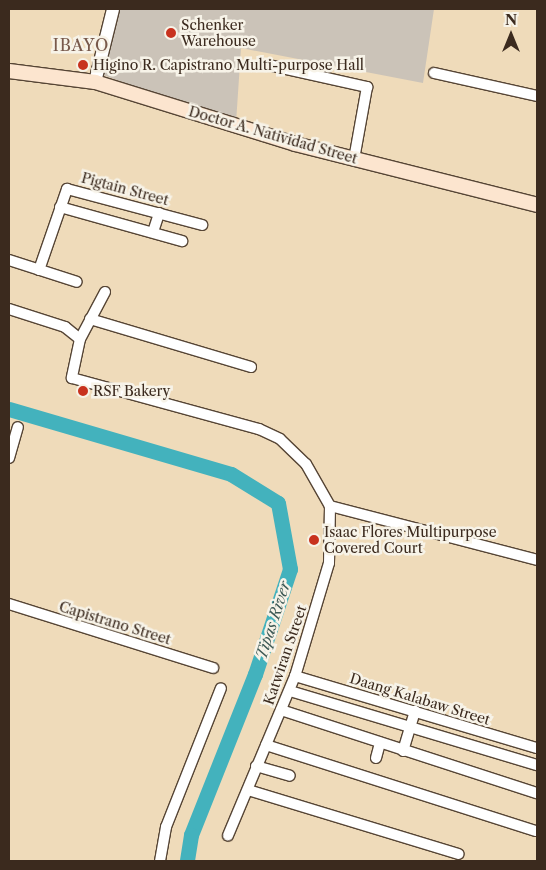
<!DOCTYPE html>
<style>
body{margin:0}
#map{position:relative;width:546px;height:870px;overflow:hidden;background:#efdbba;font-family:"Libre Caslon Text",serif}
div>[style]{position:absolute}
.industrial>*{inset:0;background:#cbc3b8}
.river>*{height:15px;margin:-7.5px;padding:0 7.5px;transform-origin:7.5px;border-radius:7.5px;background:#43b2bd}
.roads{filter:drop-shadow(1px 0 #564535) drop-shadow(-1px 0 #564535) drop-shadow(0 1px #564535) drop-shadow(0 -1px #564535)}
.minor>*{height:10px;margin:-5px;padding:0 5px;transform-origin:5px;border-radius:5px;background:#fff}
.tertiary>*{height:12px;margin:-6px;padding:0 6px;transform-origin:6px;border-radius:6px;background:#fff}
.secondary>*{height:14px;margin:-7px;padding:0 7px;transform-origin:7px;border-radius:7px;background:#fce5cf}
.dots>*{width:14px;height:14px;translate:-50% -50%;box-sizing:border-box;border:2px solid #f7f3e8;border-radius:50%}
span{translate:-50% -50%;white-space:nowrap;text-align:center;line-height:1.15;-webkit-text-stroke:5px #f7f3e8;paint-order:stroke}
.poi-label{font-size:14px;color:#3b2a1e}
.left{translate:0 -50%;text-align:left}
.street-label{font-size:14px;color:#3b2a1e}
.water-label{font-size:15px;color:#3e5a56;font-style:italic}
.quarter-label{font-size:16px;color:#78594b;letter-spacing:1px}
.frame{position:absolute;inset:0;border:10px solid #3b2a1e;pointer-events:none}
.north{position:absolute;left:486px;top:10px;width:50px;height:50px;-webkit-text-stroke:4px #f7f3e8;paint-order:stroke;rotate:0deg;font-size:14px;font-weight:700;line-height:20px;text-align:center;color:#3b2a1e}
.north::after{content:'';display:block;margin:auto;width:18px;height:22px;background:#3b2a1e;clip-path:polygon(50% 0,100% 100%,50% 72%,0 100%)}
</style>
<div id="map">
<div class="industrial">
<i style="clip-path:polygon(117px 9px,434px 9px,423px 83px,241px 48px,236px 123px,103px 75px)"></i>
</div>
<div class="river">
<i style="left:9px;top:409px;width:231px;rotate:16.3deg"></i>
<i style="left:231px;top:474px;width:55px;rotate:31.7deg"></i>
<i style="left:278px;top:503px;width:67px;rotate:79.7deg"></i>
<i style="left:290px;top:569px;width:111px;rotate:108.4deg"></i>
<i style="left:255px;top:674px;width:173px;rotate:111.7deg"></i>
<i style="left:191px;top:835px;width:26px;rotate:99deg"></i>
</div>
<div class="roads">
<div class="minor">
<i style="left:264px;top:64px;width:106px;rotate:12.6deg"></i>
<i style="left:367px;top:87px;width:73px;rotate:100.2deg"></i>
<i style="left:434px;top:73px;width:106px;rotate:12.6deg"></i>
<i style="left:60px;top:207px;width:127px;rotate:15.6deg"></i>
<i style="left:153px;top:232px;width:20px;rotate:-72deg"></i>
<i style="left:9px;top:260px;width:71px;rotate:17.9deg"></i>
<i style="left:39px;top:270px;width:86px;rotate:-70.9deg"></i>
<i style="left:67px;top:189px;width:140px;rotate:14.9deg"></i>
<i style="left:105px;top:292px;width:53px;rotate:118deg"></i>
<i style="left:80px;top:339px;width:40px;rotate:102deg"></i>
<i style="left:72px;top:378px;width:194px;rotate:15.3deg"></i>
<i style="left:259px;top:429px;width:23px;rotate:25deg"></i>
<i style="left:280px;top:439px;width:36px;rotate:44deg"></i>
<i style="left:306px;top:464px;width:48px;rotate:60.3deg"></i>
<i style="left:330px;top:506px;width:57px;rotate:91deg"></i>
<i style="left:329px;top:563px;width:118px;rotate:106.7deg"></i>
<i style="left:295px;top:676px;width:173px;rotate:112.8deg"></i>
<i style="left:9px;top:309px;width:59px;rotate:17.8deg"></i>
<i style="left:65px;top:327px;width:19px;rotate:39deg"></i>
<i style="left:90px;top:319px;width:168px;rotate:16.6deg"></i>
<i style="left:9px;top:458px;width:32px;rotate:-74deg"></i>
<i style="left:330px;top:506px;width:214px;rotate:14.6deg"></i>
<i style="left:9px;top:604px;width:214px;rotate:17.4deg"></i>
<i style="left:295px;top:676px;width:252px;rotate:16.6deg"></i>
<i style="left:290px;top:691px;width:258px;rotate:16.7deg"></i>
<i style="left:281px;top:710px;width:269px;rotate:18deg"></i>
<i style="left:266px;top:745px;width:283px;rotate:17.7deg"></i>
<i style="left:403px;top:751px;width:42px;rotate:-73.3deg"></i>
<i style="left:376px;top:758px;width:16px;rotate:-75deg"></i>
<i style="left:256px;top:766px;width:35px;rotate:16deg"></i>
<i style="left:248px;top:790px;width:220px;rotate:16.9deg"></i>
<i style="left:160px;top:861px;width:35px;rotate:-80deg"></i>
<i style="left:166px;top:827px;width:149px;rotate:-68.4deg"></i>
</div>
<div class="tertiary">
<i style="left:95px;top:82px;width:75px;rotate:-76.1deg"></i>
</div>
<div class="secondary">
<i style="left:9px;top:71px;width:87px;rotate:7.3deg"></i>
<i style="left:95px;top:82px;width:209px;rotate:17.2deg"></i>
<i style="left:295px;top:144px;width:250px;rotate:14.1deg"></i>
</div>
</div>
<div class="dots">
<i style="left:171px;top:33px;background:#c8321e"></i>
<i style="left:83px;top:65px;background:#c8321e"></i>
<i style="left:83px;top:391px;background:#c8321e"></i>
<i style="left:314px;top:540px;background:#c8321e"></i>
</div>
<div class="poi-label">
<span class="left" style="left:181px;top:33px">Schenker<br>Warehouse</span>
<span class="left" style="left:93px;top:65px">Higino R. Capistrano Multi-purpose Hall</span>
<span class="left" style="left:93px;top:391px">RSF Bakery</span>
<span class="left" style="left:324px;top:540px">Isaac Flores Multipurpose<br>Covered Court</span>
</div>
<div class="street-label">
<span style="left:273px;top:135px;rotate:16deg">Doctor A. Natividad Street</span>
<span style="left:125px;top:189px;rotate:15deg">Pigtain Street</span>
<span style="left:115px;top:623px;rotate:17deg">Capistrano Street</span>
<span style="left:285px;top:655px;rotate:-71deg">Katwiran Street</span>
<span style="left:420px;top:699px;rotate:17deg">Daang Kalabaw Street</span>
</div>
<div class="water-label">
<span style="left:273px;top:620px;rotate:-72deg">Tipas River</span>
</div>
<div class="quarter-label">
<span style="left:81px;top:45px">IBAYO</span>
</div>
<div class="frame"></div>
<div class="north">N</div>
</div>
